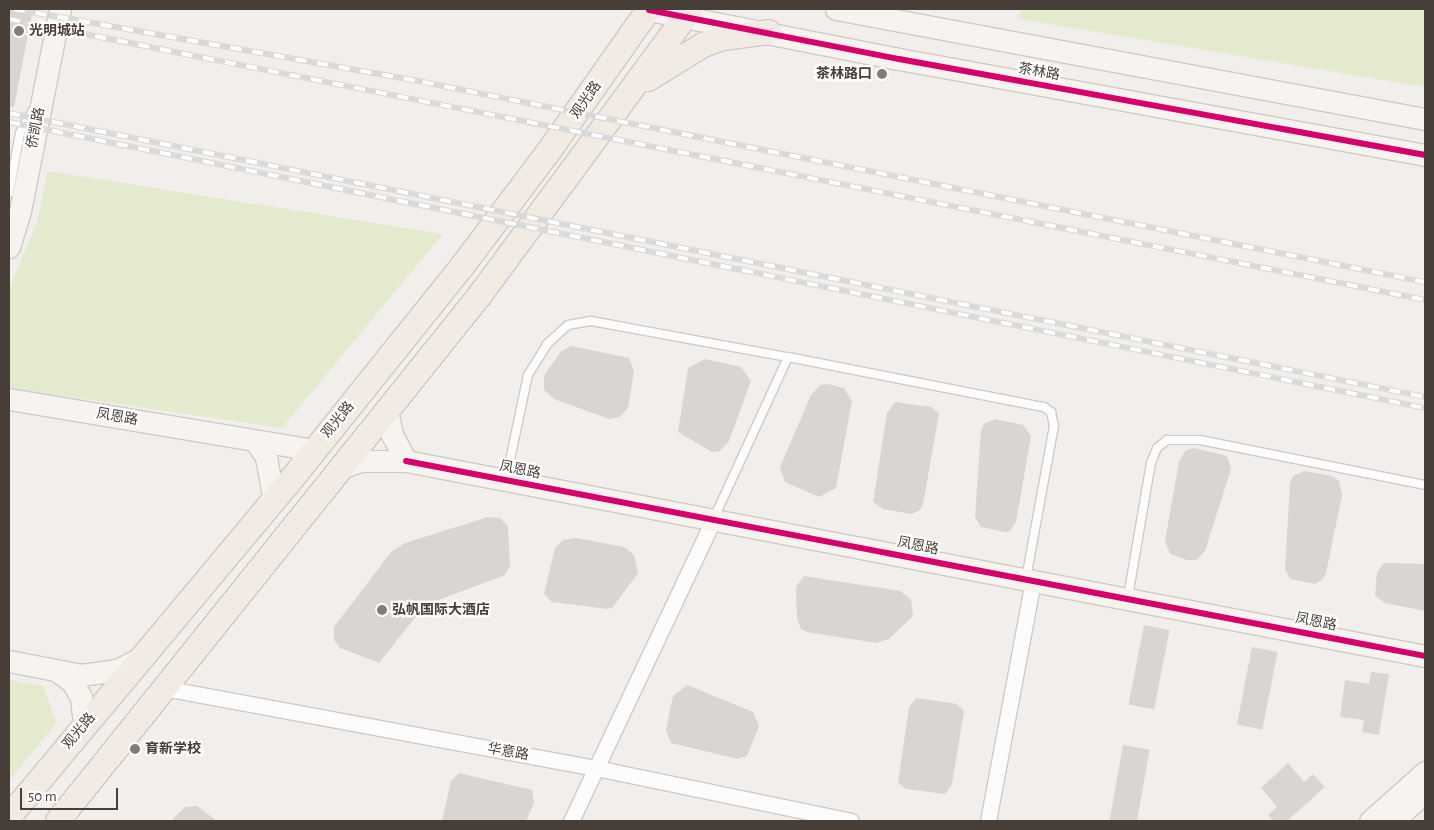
<!DOCTYPE html>
<meta charset="utf-8">
<style>
body{margin:0}
#map{position:relative;width:1434px;height:830px;overflow:hidden;background:#f1eeec;font-family:"Alegreya Sans","Noto Sans SC",sans-serif}
div>[style]{position:absolute}
.green>*{inset:0;background:#e3eacd}
.building>*{inset:0;background:#d9d5d3;transform-origin:0 0}
.roads{filter:drop-shadow(1px 0 #cecac8) drop-shadow(-1px 0 #cecac8) drop-shadow(0 1px #cecac8) drop-shadow(0 -1px #cecac8)}
.lane>*{height:8px;margin:-4px;padding:0 4px;transform-origin:4px;border-radius:4px;background:#fdfcfc}
.street>*{height:15px;margin:-7.5px;padding:0 7.5px;transform-origin:7.5px;border-radius:7.5px;background:#fdfcfc}
.secondary>*{height:21px;margin:-10.5px;padding:0 10.5px;transform-origin:10.5px;border-radius:10.5px;background:#f7f3ef}
.primary>*{height:24px;margin:-12px;padding:0 12px;transform-origin:12px;border-radius:12px;background:#f1ebe4}
.rail>*{height:5.5px;margin-top:-2.75px;transform-origin:0;background:repeating-linear-gradient(90deg,#fff 0 11px,#d9d9d8 0 22px);box-sizing:border-box;border-block:1px solid #d9d9d8}
.cycleway>*{height:6px;margin:-3px;padding:0 3px;transform-origin:3px;border-radius:3px;background:#d6006c}
.dots>*{width:14px;height:14px;translate:-50% -50%;box-sizing:border-box;border:2px solid #fff;border-radius:50%}
span{translate:-50% -50%;white-space:nowrap;text-align:center;line-height:1.15;-webkit-text-stroke:4.5px #fff;paint-order:stroke}
.poi-label{font-size:14px;color:#473e38;font-weight:700}
.left{translate:0 -50%;text-align:left}
.right{translate:-100% -50%;text-align:right}
.street-label{font-size:14px;color:#473e38}
.frame{position:absolute;inset:0;border:10px solid #473e38;pointer-events:none}
.scale{position:absolute;left:20px;top:788px;width:98px;height:22px;box-sizing:border-box;border:2px solid #473e38;border-top:0;padding-left:6px;font-size:15px;line-height:18px;white-space:nowrap;color:#473e38;-webkit-text-stroke:4px #fff;paint-order:stroke}
</style>
<div id="map">
<div class="green">
<i style="clip-path:polygon(1021px 9px,1425px 9px,1425px 87px,1019px 19px)"></i>
<i style="clip-path:polygon(48px 171px,443px 234px,282px 428px,9px 388px,9px 289px,37px 222px)"></i>
<i style="clip-path:polygon(9px 680px,43px 686px,57px 723px,9px 781px)"></i>
</div>
<div class="building">
<i style="clip-path:polygon(9px 9px,33px 9px,14px 107px,9px 107px)"></i>
<i style="clip-path:polygon(572px 346px,629px 358px,634px 371px,628px 408px,620px 417px,609px 419px,554px 399px,544px 390px,544px 376px,561px 351px)"></i>
<i style="clip-path:polygon(705px 359px,741px 367px,751px 381px,729px 441px,720px 451px,712px 452px,678px 432px,688px 368px)"></i>
<i style="clip-path:polygon(828px 384px,844px 388px,852px 401px,836px 488px,819px 497px,785px 482px,780px 467px,811px 395px,820px 385px)"></i>
<i style="clip-path:polygon(895px 402px,932px 407px,939px 414px,923px 504px,920px 510px,912px 514px,883px 509px,873px 502px,887px 413px)"></i>
<i style="clip-path:polygon(995px 419px,1023px 425px,1031px 436px,1016px 522px,1010px 531px,1005px 532px,981px 527px,975px 517px,981px 431px,984px 424px)"></i>
<i style="clip-path:polygon(1194px 448px,1227px 456px,1231px 469px,1205px 551px,1197px 560px,1187px 560px,1170px 554px,1165px 541px,1179px 462px,1186px 450px)"></i>
<i style="clip-path:polygon(1304px 471px,1332px 476px,1339px 481px,1342px 495px,1326px 573px,1323px 579px,1315px 584px,1290px 579px,1285px 569px,1290px 483px,1293px 476px)"></i>
<i style="clip-path:polygon(488px 517px,500px 518px,508px 526px,510px 566px,505px 575px,425px 605px,379px 663px,340px 648px,334px 640px,334px 627px,391px 552px,405px 543px)"></i>
<i style="clip-path:polygon(576px 538px,624px 547px,634px 555px,638px 573px,613px 607px,608px 609px,552px 602px,544px 594px,555px 548px,563px 540px)"></i>
<i style="clip-path:polygon(1384px 563px,1425px 564px,1425px 611px,1385px 603px,1375px 596px,1377px 572px)"></i>
<i style="clip-path:polygon(804px 576px,900px 591px,911px 599px,913px 616px,889px 639px,876px 643px,807px 632px,801px 629px,797px 619px,796px 587px)"></i>
<i style="left:1144px;top:625px;width:26px;height:81px;rotate:11deg"></i>
<i style="left:1252px;top:647px;width:26px;height:79px;rotate:11deg"></i>
<i style="clip-path:polygon(1371px 672px,1389px 674px,1379px 735px,1362px 732px,1364px 720px,1340px 717px,1345px 680px,1369px 684px)"></i>
<i style="clip-path:polygon(687px 685px,753px 712px,759px 726px,747px 756px,738px 759px,671px 743px,666px 730px,673px 696px)"></i>
<i style="clip-path:polygon(916px 698px,957px 704px,964px 711px,952px 784px,945px 794px,906px 789px,898px 783px,909px 707px)"></i>
<i style="left:1123px;top:745px;width:27px;height:77px;rotate:10deg"></i>
<i style="clip-path:polygon(1288px 763px,1304px 782px,1313px 774px,1325px 787px,1287px 821px,1274px 821px,1268px 815px,1277px 807px,1261px 788px)"></i>
<i style="clip-path:polygon(459px 773px,532px 790px,534px 803px,526px 821px,442px 821px,451px 781px)"></i>
<i style="clip-path:polygon(197px 806px,217px 821px,171px 821px,185px 807px)"></i>
</div>
<div class="roads">
<div class="lane">
<i style="left:9px;top:193px;width:61px;rotate:-79.6deg"></i>
<i style="left:20px;top:133px;width:25px;rotate:-61deg"></i>
<i style="left:506px;top:479px;width:106px;rotate:-78.1deg"></i>
<i style="left:528px;top:375px;width:36px;rotate:-58deg"></i>
<i style="left:547px;top:344px;width:28px;rotate:-42deg"></i>
<i style="left:568px;top:325px;width:23px;rotate:-10deg"></i>
<i style="left:591px;top:321px;width:200px;rotate:10.4deg"></i>
<i style="left:788px;top:357px;width:261px;rotate:11.1deg"></i>
<i style="left:1044px;top:407px;width:9px;rotate:36deg"></i>
<i style="left:1051px;top:412px;width:14px;rotate:78deg"></i>
<i style="left:1054px;top:426px;width:155px;rotate:100.4deg"></i>
<i style="left:714px;top:518px;width:177px;rotate:-65.3deg"></i>
<i style="left:1128px;top:597px;width:136px;rotate:-80.3deg"></i>
<i style="left:1151px;top:463px;width:16px;rotate:-68deg"></i>
<i style="left:1157px;top:448px;width:13px;rotate:-39deg"></i>
<i style="left:1167px;top:440px;width:33px"></i>
<i style="left:1200px;top:440px;width:229px;rotate:11.3deg"></i>
</div>
<div class="street">
<i style="left:164px;top:688px;width:439px;rotate:10.5deg"></i>
<i style="left:596px;top:768px;width:260px;rotate:11.7deg"></i>
<i style="left:571px;top:821px;width:333px;rotate:-64.7deg"></i>
<i style="left:988px;top:821px;width:244px;rotate:-79.4deg"></i>
</div>
<div class="secondary">
<i style="left:836px;top:9px;width:599px;rotate:10.58deg"></i>
<i style="left:649px;top:10px;width:255px;rotate:11.1deg"></i>
<i style="left:899px;top:59px;width:535px;rotate:10.34deg"></i>
<i style="left:9px;top:247px;width:38px;rotate:-73deg"></i>
<i style="left:20px;top:211px;width:206px;rotate:-78.8deg"></i>
<i style="left:9px;top:399px;width:309px;rotate:9.5deg"></i>
<i style="left:255px;top:441px;width:19px;rotate:55deg"></i>
<i style="left:266px;top:457px;width:45px;rotate:79.7deg"></i>
<i style="left:406px;top:461px;width:1037px;rotate:10.83deg"></i>
<i style="left:341px;top:468px;width:20px;rotate:-20deg"></i>
<i style="left:360px;top:461px;width:46px"></i>
<i style="left:406px;top:461px;width:30px;rotate:-118deg"></i>
<i style="left:392px;top:435px;width:25px;rotate:-101deg"></i>
<i style="left:9px;top:661px;width:73px;rotate:11deg"></i>
<i style="left:81px;top:675px;width:36px;rotate:-8deg"></i>
<i style="left:117px;top:670px;width:25px;rotate:-27deg"></i>
<i style="left:57px;top:671px;width:19px;rotate:36deg"></i>
<i style="left:72px;top:682px;width:17px;rotate:59deg"></i>
<i style="left:81px;top:697px;width:27px;rotate:84deg"></i>
<i style="left:1370px;top:821px;width:74px;rotate:-41.7deg"></i>
<i style="left:1393px;top:821px;width:43px;rotate:-42.2deg"></i>
</div>
<div class="primary">
<i style="left:648px;top:79px;width:65px;rotate:-31.7deg"></i>
<i style="left:703px;top:45px;width:21px;rotate:-19deg"></i>
<i style="left:723px;top:38px;width:46px;rotate:-7.4deg"></i>
<i style="left:9px;top:817px;width:433px;rotate:-50.1deg"></i>
<i style="left:287px;top:485px;width:283px;rotate:-51.3deg"></i>
<i style="left:464px;top:264px;width:141px;rotate:-53deg"></i>
<i style="left:549px;top:151px;width:174px;rotate:-54.8deg"></i>
<i style="left:58px;top:821px;width:674px;rotate:-51.26deg"></i>
<i style="left:480px;top:295px;width:355px;rotate:-53.6deg"></i>
</div>
</div>
<div class="rail">
<i style="left:14px;top:9px;width:415px;rotate:10.1deg"></i>
<i style="left:423px;top:82px;width:1022px;rotate:11.29deg"></i>
<i style="left:9px;top:19px;width:1444px;rotate:11.22deg"></i>
<i style="left:9px;top:113px;width:1444px;rotate:11.34deg"></i>
<i style="left:9px;top:122px;width:1445px;rotate:11.42deg"></i>
</div>
<div class="cycleway">
<i style="left:649px;top:10px;width:255px;rotate:11.1deg"></i>
<i style="left:899px;top:59px;width:535px;rotate:10.34deg"></i>
<i style="left:406px;top:461px;width:1037px;rotate:10.83deg"></i>
</div>
<div class="dots">
<i style="left:19px;top:31px;background:#827c77"></i>
<i style="left:882px;top:74px;background:#827c77"></i>
<i style="left:382px;top:610px;background:#827c77"></i>
<i style="left:135px;top:749px;background:#827c77"></i>
</div>
<div class="poi-label">
<span class="left" style="left:29px;top:31px">光明城站</span>
<span class="right" style="left:872px;top:74px">茶林路口</span>
<span class="left" style="left:392px;top:610px">弘帆国际大酒店</span>
<span class="left" style="left:145px;top:749px">育新学校</span>
</div>
<div class="street-label">
<span style="left:1039px;top:72px;rotate:10deg">茶林路</span>
<span style="left:586px;top:100px;rotate:-55deg">观光路</span>
<span style="left:36px;top:128px;rotate:-79deg">侨凯路</span>
<span style="left:117px;top:417px;rotate:10deg">凤恩路</span>
<span style="left:338px;top:420px;rotate:-51deg">观光路</span>
<span style="left:520px;top:470px;rotate:11deg">凤恩路</span>
<span style="left:918px;top:546px;rotate:11deg">凤恩路</span>
<span style="left:1316px;top:622px;rotate:11deg">凤恩路</span>
<span style="left:79px;top:731px;rotate:-50deg">观光路</span>
<span style="left:508px;top:752px;rotate:10deg">华意路</span>
</div>
<div class="frame"></div>
<div class="scale">50 m</div>
</div>
